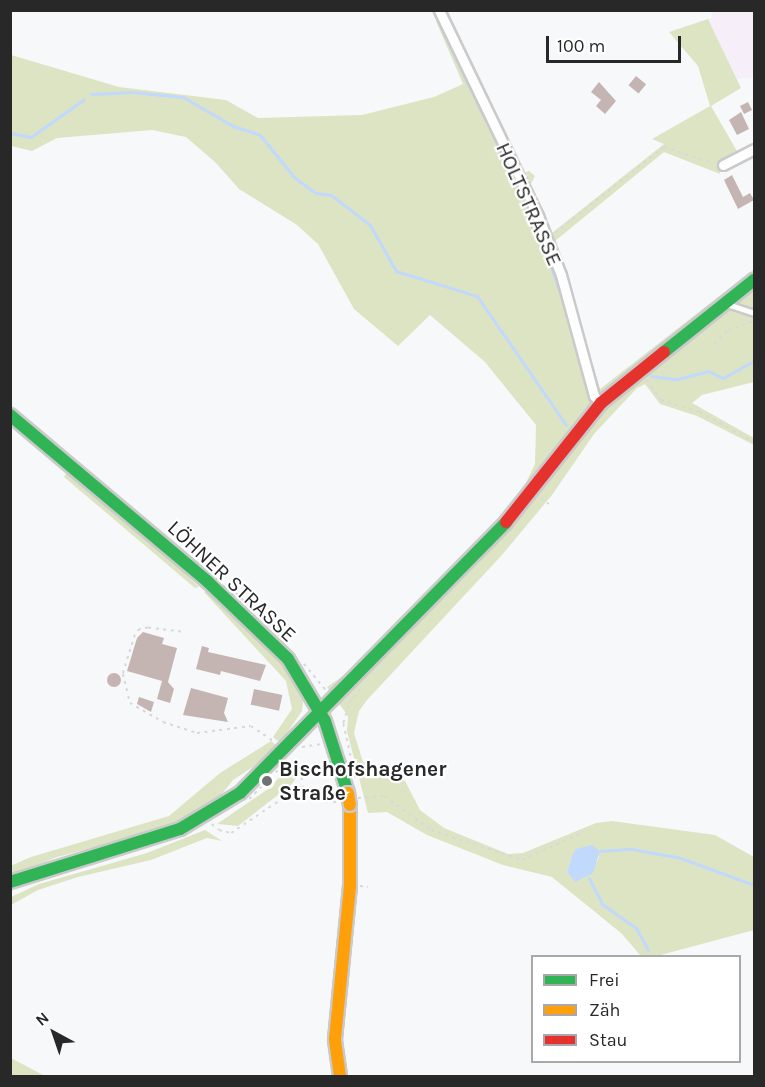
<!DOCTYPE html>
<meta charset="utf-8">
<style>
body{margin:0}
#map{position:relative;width:765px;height:1087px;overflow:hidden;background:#f7f8f9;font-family:Karla,sans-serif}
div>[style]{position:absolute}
.industrial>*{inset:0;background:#f6effa}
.green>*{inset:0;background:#dde4c4}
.water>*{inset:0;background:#c0d9fc}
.stream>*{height:3px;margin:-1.5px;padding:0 1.5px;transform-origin:1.5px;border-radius:1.5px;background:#c0d9fc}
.building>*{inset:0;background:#c4b5b3;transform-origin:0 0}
.round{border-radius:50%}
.path>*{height:1.5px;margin-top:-0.75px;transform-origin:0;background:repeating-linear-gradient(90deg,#d8d8d9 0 3px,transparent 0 7.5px)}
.roads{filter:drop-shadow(2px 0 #cacacb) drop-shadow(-2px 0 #cacacb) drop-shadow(0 2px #cacacb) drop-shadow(0 -2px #cacacb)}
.lane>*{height:4.5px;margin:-2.25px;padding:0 2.25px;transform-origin:2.25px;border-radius:2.25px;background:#fefefe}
.street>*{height:9px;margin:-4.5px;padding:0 4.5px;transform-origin:4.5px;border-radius:4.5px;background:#fefefe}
.fast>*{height:12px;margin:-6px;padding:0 6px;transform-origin:6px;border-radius:6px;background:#30b455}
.slow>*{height:12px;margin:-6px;padding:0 6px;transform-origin:6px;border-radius:6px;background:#ff9f0a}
.jam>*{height:12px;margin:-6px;padding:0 6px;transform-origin:6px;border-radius:6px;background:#e5322d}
.bridges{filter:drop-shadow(2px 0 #cacacb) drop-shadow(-2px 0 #cacacb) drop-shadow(0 2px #cacacb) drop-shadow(0 -2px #cacacb)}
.slow-bridge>*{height:12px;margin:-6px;padding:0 6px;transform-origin:6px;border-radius:6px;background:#ff9f0a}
.dots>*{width:16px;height:16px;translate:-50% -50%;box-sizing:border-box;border:3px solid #fff;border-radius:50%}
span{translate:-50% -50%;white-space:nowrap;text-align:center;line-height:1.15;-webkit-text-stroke:4.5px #fff;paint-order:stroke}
.street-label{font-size:21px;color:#282829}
.poi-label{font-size:21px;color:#282829;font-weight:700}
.left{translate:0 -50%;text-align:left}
.frame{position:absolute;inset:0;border:12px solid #282829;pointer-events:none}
.legend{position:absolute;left:531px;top:955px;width:210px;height:108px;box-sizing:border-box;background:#fff;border:2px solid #a9a9a9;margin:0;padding:8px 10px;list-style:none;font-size:18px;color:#282829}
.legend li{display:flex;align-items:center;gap:12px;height:30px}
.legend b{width:30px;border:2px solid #a9a9a9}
.north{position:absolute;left:24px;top:1003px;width:60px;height:60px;-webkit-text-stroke:4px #fff;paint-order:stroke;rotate:320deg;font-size:16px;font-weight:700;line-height:24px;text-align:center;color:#282829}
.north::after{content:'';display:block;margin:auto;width:21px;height:27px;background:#282829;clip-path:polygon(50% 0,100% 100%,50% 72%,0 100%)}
.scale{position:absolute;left:546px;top:36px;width:135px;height:27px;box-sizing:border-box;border:3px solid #282829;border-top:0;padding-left:8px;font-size:18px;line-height:21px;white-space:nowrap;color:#282829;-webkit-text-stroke:4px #fff;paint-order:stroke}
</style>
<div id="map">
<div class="industrial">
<i style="clip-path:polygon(710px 11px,754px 11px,754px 77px,737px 79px,708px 19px,713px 17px)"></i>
</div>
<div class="green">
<i style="clip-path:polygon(evenodd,450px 18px,523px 173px,529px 171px,535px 176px,529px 187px,552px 233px,664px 144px,652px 139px,710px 106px,698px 66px,669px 32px,708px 19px,741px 88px,711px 106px,738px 153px,718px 162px,720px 174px,664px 152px,555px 241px,600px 389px,754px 269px,754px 382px,702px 395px,692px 403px,754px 438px,754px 445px,697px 416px,660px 404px,645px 384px,637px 388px,594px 434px,552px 495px,501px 556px,367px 700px,359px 711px,354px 733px,363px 762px,405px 781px,420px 810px,444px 828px,508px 854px,523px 853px,596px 823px,612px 821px,715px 835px,754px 857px,754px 930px,657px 956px,641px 956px,621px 933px,552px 877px,503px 865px,427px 835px,387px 812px,368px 813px,347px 731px,348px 716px,327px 687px,355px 668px,489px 534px,551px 460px,587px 408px,522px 491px,535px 464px,536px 425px,485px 362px,430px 315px,398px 346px,354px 309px,318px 244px,297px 225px,239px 189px,216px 163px,186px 137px,152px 130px,57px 138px,32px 151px,11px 146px,11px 55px,119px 87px,226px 100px,258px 118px,362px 115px,434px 97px,463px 84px,436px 21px,450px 18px,572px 856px,599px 856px,597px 862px,567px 872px,572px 856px)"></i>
<i style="clip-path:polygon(67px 472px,165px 555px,199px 587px,195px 588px,64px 477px)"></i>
<i style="clip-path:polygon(209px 591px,268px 648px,289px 673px,303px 702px,302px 711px,280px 743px,273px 737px,292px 709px,286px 681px,204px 592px)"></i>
<i style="clip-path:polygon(271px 741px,277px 746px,268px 757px,233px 780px,217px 800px,190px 816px,137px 836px,57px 857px,11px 876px,10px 866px,31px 857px,169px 816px,220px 773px)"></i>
<i style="clip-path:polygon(290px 764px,298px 775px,292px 784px,238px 826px,217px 824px,271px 787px)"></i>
<i style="clip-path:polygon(205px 830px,222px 841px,207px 838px,151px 860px,78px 877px,38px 890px,11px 905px,11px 897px,39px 884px,147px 853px)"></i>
<i style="clip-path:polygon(10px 1058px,11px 1058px,45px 1076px,11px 1076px)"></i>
</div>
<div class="water">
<i style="clip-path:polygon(592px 845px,600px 851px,593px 873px,575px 882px,567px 872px,572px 856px,576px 849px)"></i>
</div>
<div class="stream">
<i style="left:433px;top:10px;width:112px;rotate:64.6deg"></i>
<i style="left:91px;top:94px;width:41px;rotate:-2.8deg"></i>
<i style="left:132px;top:92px;width:51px;rotate:5.6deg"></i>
<i style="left:183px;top:97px;width:58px;rotate:30.1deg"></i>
<i style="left:233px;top:126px;width:28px;rotate:18deg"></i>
<i style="left:260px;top:135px;width:55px;rotate:50.9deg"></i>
<i style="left:295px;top:178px;width:26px;rotate:36deg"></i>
<i style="left:316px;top:193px;width:15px;rotate:8deg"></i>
<i style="left:331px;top:195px;width:49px;rotate:37.6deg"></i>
<i style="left:370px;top:225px;width:53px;rotate:60.5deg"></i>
<i style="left:396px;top:271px;width:85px;rotate:17.2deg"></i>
<i style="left:477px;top:296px;width:157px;rotate:55.4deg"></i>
<i style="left:10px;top:133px;width:21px;rotate:11deg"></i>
<i style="left:31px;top:137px;width:65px;rotate:-35.6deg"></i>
<i style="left:497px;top:146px;width:83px;rotate:63.4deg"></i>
<i style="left:534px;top:220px;width:95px;rotate:70.2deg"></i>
<i style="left:651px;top:376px;width:26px;rotate:7deg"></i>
<i style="left:677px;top:379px;width:32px;rotate:-14deg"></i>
<i style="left:708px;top:371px;width:17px;rotate:25deg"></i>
<i style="left:723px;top:378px;width:35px;rotate:-29deg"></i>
<i style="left:585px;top:378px;width:15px;rotate:79deg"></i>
<i style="left:600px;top:851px;width:32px;rotate:-4deg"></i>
<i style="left:632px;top:849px;width:50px;rotate:10.4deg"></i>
<i style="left:681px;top:858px;width:78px;rotate:20.3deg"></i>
<i style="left:589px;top:878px;width:29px;rotate:63deg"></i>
<i style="left:602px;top:904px;width:42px;rotate:35.2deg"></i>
<i style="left:636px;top:928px;width:25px;rotate:61deg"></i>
</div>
<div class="building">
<i style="left:636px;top:76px;width:13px;height:12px;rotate:39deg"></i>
<i style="clip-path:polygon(599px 82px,616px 101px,605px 114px,596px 106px,601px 100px,591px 92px)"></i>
<i style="left:748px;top:102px;width:9px;height:9px;rotate:63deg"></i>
<i style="clip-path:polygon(741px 112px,749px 129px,737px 135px,729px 120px)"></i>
<i style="clip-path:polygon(732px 175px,743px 197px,750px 193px,754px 200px,738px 209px,724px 180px)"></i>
<i style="clip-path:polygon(143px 632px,164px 638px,162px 644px,177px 648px,168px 682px,174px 689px,170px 703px,157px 699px,162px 681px,127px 671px,137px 638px)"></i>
<i style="clip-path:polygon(202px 646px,209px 648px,208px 652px,266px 665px,260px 681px,221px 671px,220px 675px,196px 669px)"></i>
<i class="round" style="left:107px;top:673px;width:14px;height:14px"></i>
<i style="clip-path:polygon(191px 688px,228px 698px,224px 713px,228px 722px,183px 715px)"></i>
<i style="left:254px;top:689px;width:29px;height:16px;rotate:12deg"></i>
<i style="clip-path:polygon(139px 697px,154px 702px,151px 712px,137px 704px)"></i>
</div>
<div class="path">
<i style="left:555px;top:233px;width:139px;rotate:-38.3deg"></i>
<i style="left:664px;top:147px;width:52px;rotate:18.1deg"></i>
<i style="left:714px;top:344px;width:20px;rotate:-45deg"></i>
<i style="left:728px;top:330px;width:28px;rotate:-19deg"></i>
<i style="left:647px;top:380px;width:24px;rotate:55deg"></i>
<i style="left:661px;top:400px;width:41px;rotate:17.1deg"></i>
<i style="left:700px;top:412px;width:62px;rotate:29.1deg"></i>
<i style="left:541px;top:498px;width:10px;rotate:37deg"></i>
<i style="left:236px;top:593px;width:70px;rotate:44.4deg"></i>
<i style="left:181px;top:632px;width:33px;rotate:-173deg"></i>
<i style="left:148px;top:628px;width:8px;rotate:173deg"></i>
<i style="left:140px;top:629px;width:8px;rotate:130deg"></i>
<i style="left:135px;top:635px;width:41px;rotate:107.1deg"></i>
<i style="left:123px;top:674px;width:30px;rotate:76deg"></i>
<i style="left:130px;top:703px;width:38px;rotate:30deg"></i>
<i style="left:163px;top:722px;width:36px;rotate:18deg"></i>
<i style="left:197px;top:733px;width:54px;rotate:-7.4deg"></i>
<i style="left:251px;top:726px;width:29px;rotate:34deg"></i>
<i style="left:304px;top:664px;width:34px;rotate:50deg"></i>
<i style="left:302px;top:747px;width:18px;rotate:-9deg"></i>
<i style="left:295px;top:762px;width:11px;rotate:49deg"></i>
<i style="left:302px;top:770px;width:15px;rotate:90deg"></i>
<i style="left:355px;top:778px;width:56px;rotate:-102.3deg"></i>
<i style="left:343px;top:723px;width:21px;rotate:-73deg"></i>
<i style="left:349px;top:703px;width:22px;rotate:-51deg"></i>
<i style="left:302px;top:786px;width:22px;rotate:43deg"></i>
<i style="left:318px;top:801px;width:21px;rotate:3deg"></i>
<i style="left:358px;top:798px;width:27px;rotate:-4deg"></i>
<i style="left:385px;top:796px;width:57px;rotate:36.5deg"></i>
<i style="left:431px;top:830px;width:96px;rotate:18.2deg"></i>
<i style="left:522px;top:860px;width:68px;rotate:-24.3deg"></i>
<i style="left:249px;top:799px;width:40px;rotate:-45deg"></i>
<i style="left:212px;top:824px;width:9px;rotate:41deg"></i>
<i style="left:219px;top:830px;width:12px;rotate:14deg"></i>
<i style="left:231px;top:833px;width:84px;rotate:-33.9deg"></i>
<i style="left:360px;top:886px;width:8px;rotate:7deg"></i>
</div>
<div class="roads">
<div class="lane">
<i style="left:727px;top:304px;width:28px;rotate:18deg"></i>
</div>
<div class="street">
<i style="left:439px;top:10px;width:229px;rotate:64.3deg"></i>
<i style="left:538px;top:216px;width:63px;rotate:68.7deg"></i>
<i style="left:561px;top:275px;width:125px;rotate:74.7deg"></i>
<i style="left:594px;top:396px;width:10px;rotate:45deg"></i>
<i style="left:723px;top:165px;width:35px;rotate:-27deg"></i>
</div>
<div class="fast">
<i style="left:664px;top:352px;width:115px;rotate:-38.7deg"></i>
<i style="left:10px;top:415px;width:258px;rotate:40.1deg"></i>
<i style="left:207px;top:581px;width:112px;rotate:43.9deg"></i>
<i style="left:288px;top:659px;width:72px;rotate:59.2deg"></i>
<i style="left:325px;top:721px;width:76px;rotate:72.3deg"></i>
<i style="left:10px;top:882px;width:178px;rotate:-17.3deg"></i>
<i style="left:180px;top:829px;width:70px;rotate:-31deg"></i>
<i style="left:240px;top:793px;width:380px;rotate:-45.5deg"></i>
</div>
<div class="slow">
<i style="left:340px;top:1076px;width:37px;rotate:-98deg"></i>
<i style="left:335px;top:1039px;width:154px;rotate:-84.4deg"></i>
<i style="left:350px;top:886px;width:81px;rotate:-90deg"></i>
</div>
<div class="jam">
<i style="left:506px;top:522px;width:152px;rotate:-51.4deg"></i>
<i style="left:601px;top:403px;width:81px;rotate:-39deg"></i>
</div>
</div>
<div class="bridges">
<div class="slow-bridge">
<i style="left:348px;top:793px;width:12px;rotate:81deg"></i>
</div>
</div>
<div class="dots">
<i style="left:267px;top:781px;background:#707172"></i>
</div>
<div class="street-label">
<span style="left:529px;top:204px;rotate:66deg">HOLTSTRASSE</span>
<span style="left:232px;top:581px;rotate:43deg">LÖHNER STRASSE</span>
</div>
<div class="poi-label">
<span class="left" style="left:279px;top:781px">Bischofshagener<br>Straße</span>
</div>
<div class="frame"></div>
<ul class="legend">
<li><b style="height:8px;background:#30b455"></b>Frei</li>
<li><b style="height:8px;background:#ff9f0a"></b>Zäh</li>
<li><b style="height:8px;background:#e5322d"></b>Stau</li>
</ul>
<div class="north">N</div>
<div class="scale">100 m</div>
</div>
